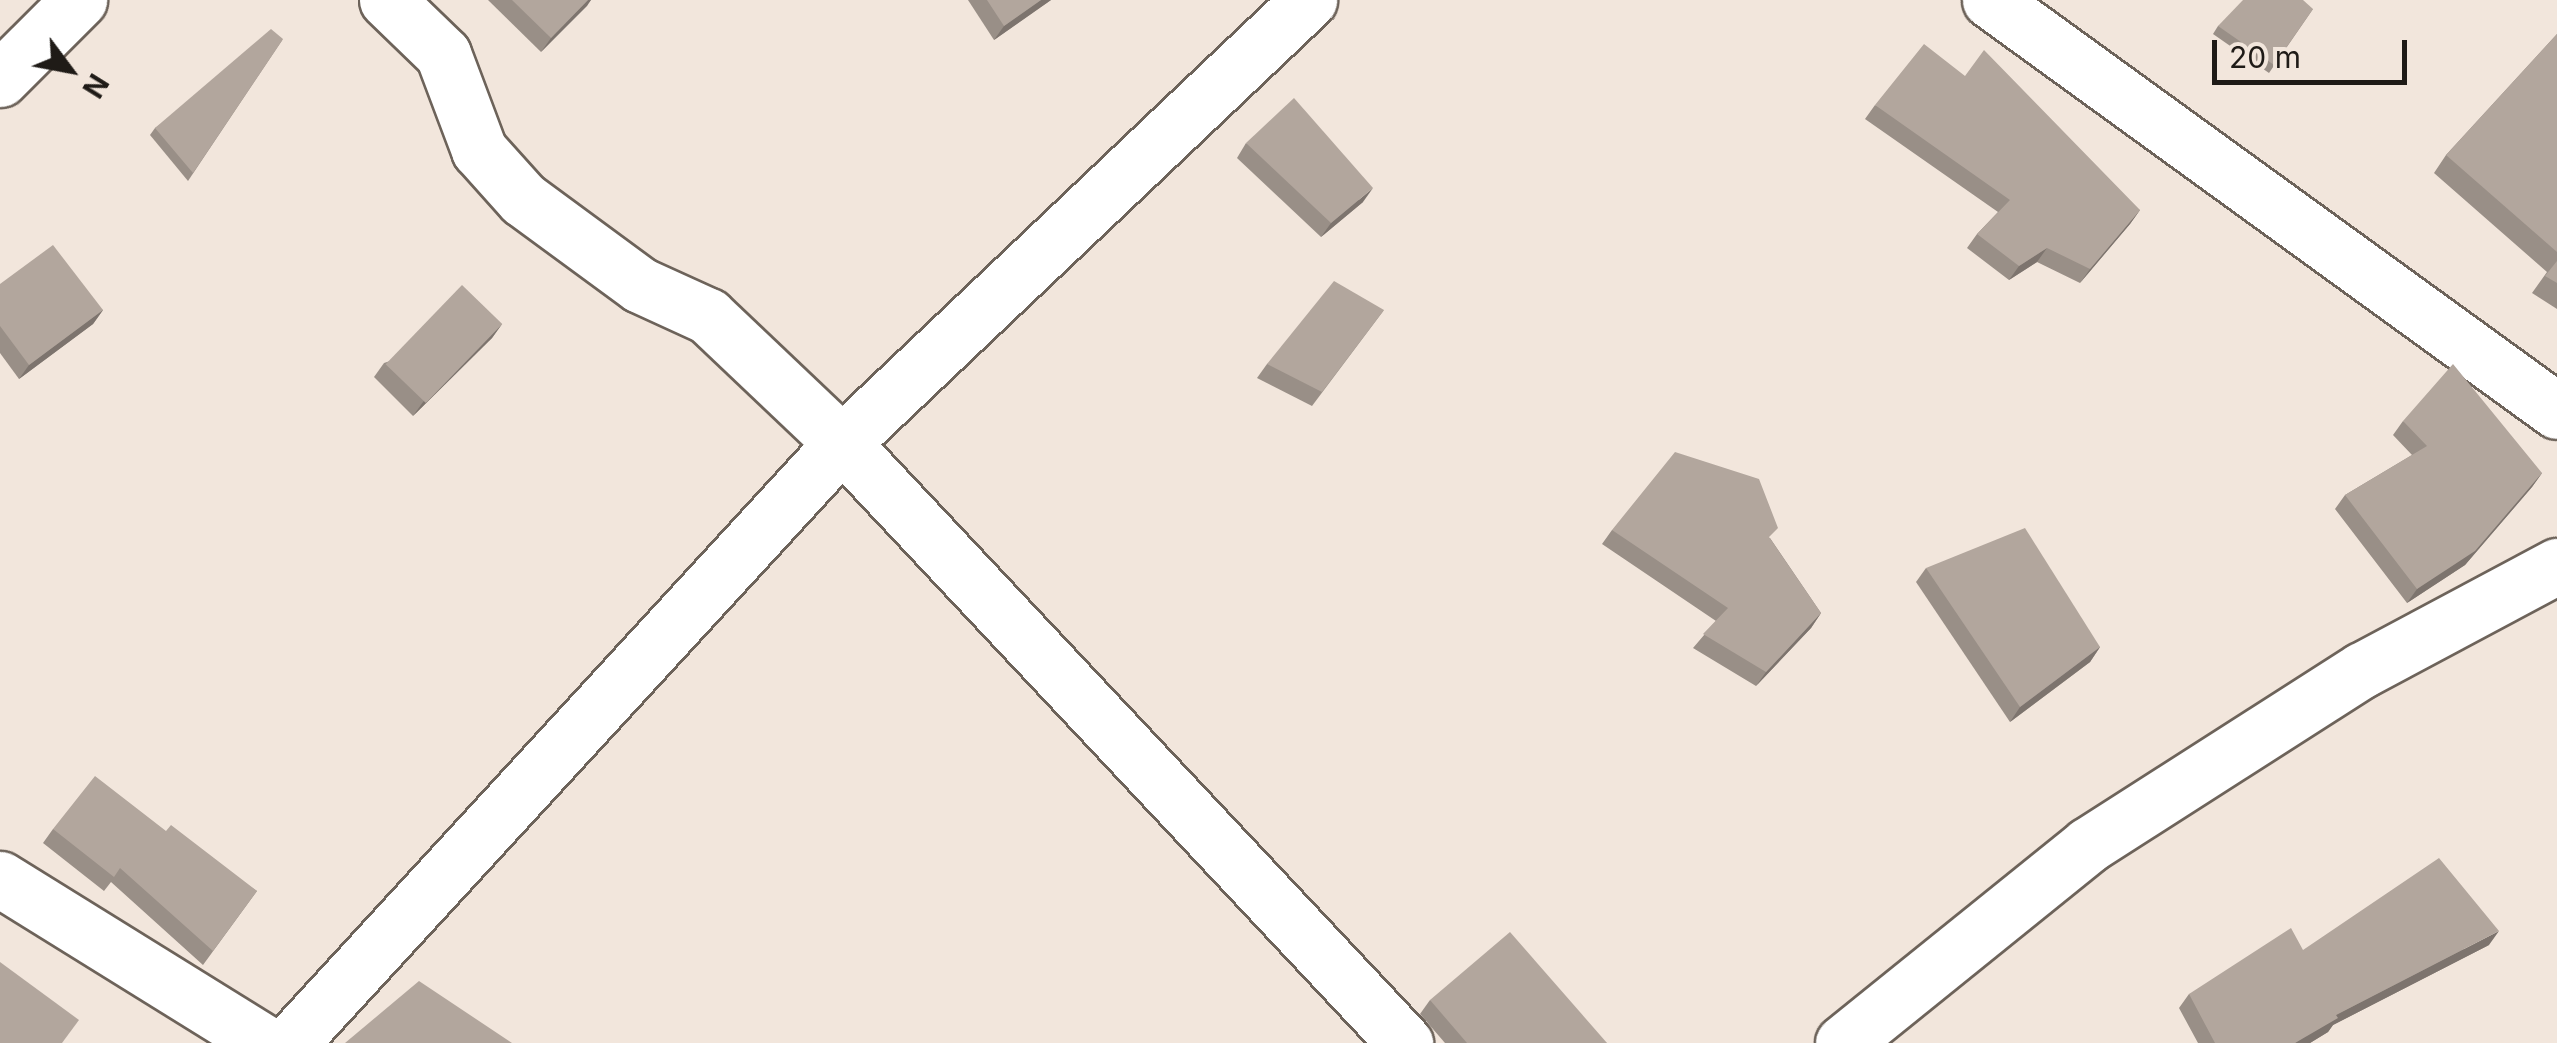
<!DOCTYPE html>
<style>
body{margin:0}
#map{position:relative;width:2557px;height:1043px;overflow:hidden;background:#f2e6dc;font-family:Inter,sans-serif}
div>[style]{position:absolute}
.roads{filter:drop-shadow(2px 0 #6d635a) drop-shadow(-2px 0 #6d635a) drop-shadow(0 2px #6d635a) drop-shadow(0 -2px #6d635a)}
.minor>*{height:55px;margin:-27.5px;padding:0 27.5px;transform-origin:27.5px;border-radius:27.5px;background:#fff}
.tertiary>*{height:55px;margin:-27.5px;padding:0 27.5px;transform-origin:27.5px;border-radius:27.5px;background:#fff}
.wall>*{inset:0;background:#998f87}
.shaded-wall>*{inset:0;background:#7d746e}
.building>*{inset:0;background:#b2a69d;transform-origin:0 0}
span{translate:-50% -50%;white-space:nowrap;text-align:center;line-height:1.15;-webkit-text-stroke:10px #f2e6dc;paint-order:stroke}
.north{position:absolute;left:20px;top:20px;width:100px;height:100px;-webkit-text-stroke:8px #f2e6dc;paint-order:stroke;rotate:122deg;font-size:28px;font-weight:700;line-height:40px;text-align:center;color:#1f1b17}
.north::after{content:'';display:block;margin:auto;width:35px;height:45px;background:#1f1b17;clip-path:polygon(50% 0,100% 100%,50% 72%,0 100%)}
.scale{position:absolute;left:2212px;top:40px;width:195px;height:45px;box-sizing:border-box;border:5px solid #1f1b17;border-top:0;padding-left:12px;font-size:30px;line-height:35px;white-space:nowrap;color:#1f1b17;-webkit-text-stroke:8px #f2e6dc;paint-order:stroke}
</style>
<div id="map">
<div class="roads">
<div class="minor">
<i style="left:387px;top:0;width:78px;rotate:44deg"></i>
<i style="left:443px;top:54px;width:103px;rotate:69.4deg"></i>
<i style="left:479px;top:150px;width:66px;rotate:48.1deg"></i>
<i style="left:523px;top:199px;width:145px;rotate:36.3deg"></i>
<i style="left:640px;top:285px;width:75px;rotate:24.5deg"></i>
<i style="left:708px;top:316px;width:185px;rotate:43.5deg"></i>
<i style="left:842px;top:443px;width:823px;rotate:46.82deg"></i>
<i style="left:1990px;top:0;width:700px;rotate:35.94deg"></i>
<i style="left:0;top:79px;width:112px;rotate:-45deg"></i>
<i style="left:0;top:879px;width:312px;rotate:31.8deg"></i>
<i style="left:290px;top:1043px;width:815px;rotate:-47.39deg"></i>
<i style="left:842px;top:443px;width:644px;rotate:-43.49deg"></i>
</div>
<div class="tertiary">
<i style="left:1843px;top:1043px;width:315px;rotate:-38.9deg"></i>
<i style="left:2088px;top:845px;width:325px;rotate:-32.6deg"></i>
<i style="left:2362px;top:670px;width:221px;rotate:-28.1deg"></i>
</div>
</div>
<div class="wall">
<i style="clip-path:polygon(488px 0,591px 0,541px 52px)"></i>
<i style="clip-path:polygon(968px 0,1051px 0,994px 40px)"></i>
<i style="clip-path:polygon(2313px 9px,2269px 73px,2213px 34px,2218px 26px)"></i>
<i style="clip-path:polygon(2557px 34px,2557px 309px,2532px 293px,2547px 272px,2434px 173px,2446px 155px)"></i>
<i style="clip-path:polygon(283px 39px,188px 181px,150px 135px,155px 128px)"></i>
<i style="clip-path:polygon(1875px 105px,2140px 210px,2130px 224px,2080px 283px,2037px 262px,2009px 280px,1967px 248px,1977px 234px,1998px 212px,1865px 119px)"></i>
<i style="clip-path:polygon(1246px 143px,1363px 202px,1321px 237px,1237px 158px)"></i>
<i style="clip-path:polygon(0 284px,103px 310px,93px 324px,19px 379px,0 353px)"></i>
<i style="clip-path:polygon(1384px 310px,1312px 406px,1257px 378px,1267px 364px)"></i>
<i style="clip-path:polygon(502px 324px,492px 338px,413px 416px,374px 377px,384px 363px)"></i>
<i style="clip-path:polygon(2403px 421px,2542px 473px,2532px 487px,2465px 565px,2407px 603px,2335px 509px,2345px 495px,2412px 455px,2393px 435px)"></i>
<i style="clip-path:polygon(1612px 530px,1770px 538px,1821px 613px,1811px 628px,1756px 686px,1693px 648px,1716px 621px,1602px 544px)"></i>
<i style="clip-path:polygon(1926px 568px,2100px 647px,2090px 662px,2010px 722px,1916px 582px)"></i>
<i style="clip-path:polygon(53px 829px,166px 831px,257px 891px,203px 965px,111px 882px,104px 891px,43px 843px)"></i>
<i style="clip-path:polygon(2489px 945px,2333px 1025px,2328px 1032px,2310px 1043px,2198px 1043px,2179px 1008px,2189px 994px)"></i>
<i style="clip-path:polygon(1430px 1000px,1607px 1043px,1445px 1043px,1420px 1014px)"></i>
</div>
<div class="shaded-wall">
<i style="clip-path:polygon(588px 0,591px 0,587px 6px,541px 52px,551px 38px)"></i>
<i style="clip-path:polygon(1041px 0,1051px 0,994px 40px,1004px 26px)"></i>
<i style="clip-path:polygon(1373px 188px,1363px 202px,1321px 237px,1331px 223px)"></i>
<i style="clip-path:polygon(2140px 210px,2130px 224px,2080px 283px,2090px 269px)"></i>
<i style="clip-path:polygon(2047px 248px,2037px 262px,2009px 280px,2019px 266px)"></i>
<i style="clip-path:polygon(103px 310px,93px 324px,19px 379px,29px 365px)"></i>
<i style="clip-path:polygon(502px 324px,492px 338px,413px 416px,423px 402px)"></i>
<i style="clip-path:polygon(2542px 473px,2532px 487px,2465px 565px,2407px 603px,2417px 589px)"></i>
<i style="clip-path:polygon(1821px 613px,1811px 628px,1756px 686px,1766px 672px)"></i>
<i style="clip-path:polygon(2100px 647px,2090px 662px,2010px 722px,2020px 707px)"></i>
<i style="clip-path:polygon(2499px 931px,2489px 945px,2333px 1025px,2328px 1032px,2310px 1043px,2295px 1043px,2336px 1015px)"></i>
</div>
<div class="building">
<i style="clip-path:polygon(512px 0,588px 0,551px 38px)"></i>
<i style="clip-path:polygon(987px 0,1041px 0,1004px 26px)"></i>
<i style="clip-path:polygon(2243px 0,2303px 0,2313px 9px,2274px 65px,2218px 26px)"></i>
<i style="clip-path:polygon(271px 29px,283px 39px,193px 173px,155px 128px)"></i>
<i style="clip-path:polygon(2557px 34px,2557px 252px,2446px 155px)"></i>
<i style="clip-path:polygon(1924px 44px,1965px 76px,1984px 50px,2140px 210px,2090px 269px,2047px 248px,2019px 266px,1977px 234px,2010px 200px,1875px 105px)"></i>
<i style="clip-path:polygon(1294px 98px,1373px 188px,1331px 223px,1246px 143px)"></i>
<i style="clip-path:polygon(53px 245px,103px 310px,29px 365px,0 326px,0 284px)"></i>
<i style="clip-path:polygon(2557px 261px,2557px 283px,2545px 276px)"></i>
<i style="clip-path:polygon(1334px 281px,1384px 310px,1322px 392px,1267px 364px)"></i>
<i style="left:462px;top:285px;width:56px;height:110px;rotate:44deg"></i>
<i style="clip-path:polygon(2453px 364px,2542px 473px,2475px 551px,2417px 589px,2345px 495px,2427px 446px,2403px 421px)"></i>
<i style="clip-path:polygon(1675px 452px,1759px 479px,1778px 528px,1769px 537px,1821px 613px,1766px 672px,1703px 634px,1728px 608px,1612px 530px)"></i>
<i style="clip-path:polygon(2025px 528px,2100px 647px,2020px 707px,1926px 568px)"></i>
<i style="clip-path:polygon(95px 776px,166px 831px,171px 825px,257px 891px,213px 951px,120px 868px,114px 877px,53px 829px)"></i>
<i style="clip-path:polygon(2439px 858px,2499px 931px,2336px 1015px,2338px 1018px,2295px 1043px,2215px 1043px,2189px 994px,2291px 928px,2303px 950px)"></i>
<i style="clip-path:polygon(1510px 932px,1607px 1043px,1467px 1043px,1430px 1000px)"></i>
<i style="clip-path:polygon(0 962px,79px 1020px,62px 1043px,0 1043px)"></i>
<i style="clip-path:polygon(419px 981px,512px 1043px,345px 1043px)"></i>
</div>
<div class="north">N</div>
<div class="scale">20 m</div>
</div>
